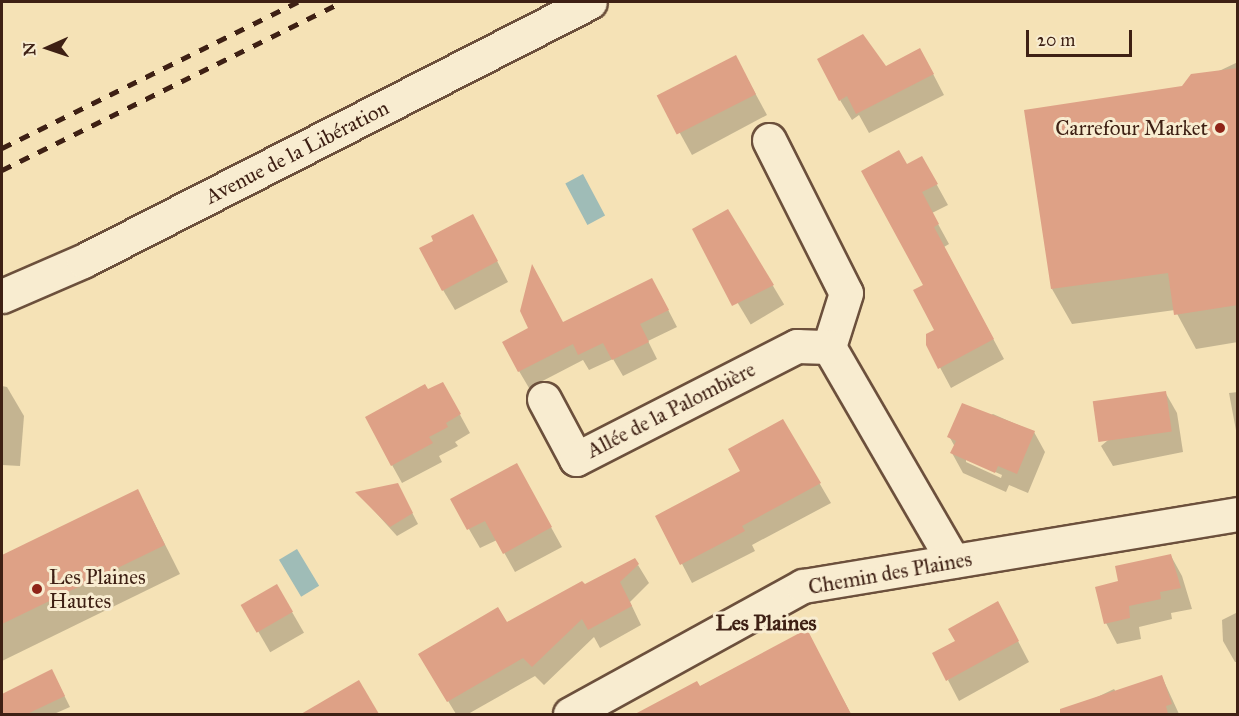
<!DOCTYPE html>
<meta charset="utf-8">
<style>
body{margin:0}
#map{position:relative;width:1239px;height:716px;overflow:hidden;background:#f5e2b6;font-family:"IM FELL Great Primer",serif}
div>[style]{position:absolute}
.water>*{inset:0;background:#9fbcb7;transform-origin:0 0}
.shadow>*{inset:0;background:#0003;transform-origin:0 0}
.building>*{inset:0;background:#dea186;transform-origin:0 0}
.roads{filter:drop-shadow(2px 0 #6c503c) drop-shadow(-2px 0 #6c503c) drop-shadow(0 2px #6c503c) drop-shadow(0 -2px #6c503c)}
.minor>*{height:33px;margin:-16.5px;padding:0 16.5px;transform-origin:16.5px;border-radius:16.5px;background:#f8ecd0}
.rail>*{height:4.5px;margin-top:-2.25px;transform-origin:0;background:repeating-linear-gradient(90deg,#3e2014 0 10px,transparent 0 20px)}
.dots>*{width:16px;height:16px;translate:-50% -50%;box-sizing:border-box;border:3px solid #f8ecd0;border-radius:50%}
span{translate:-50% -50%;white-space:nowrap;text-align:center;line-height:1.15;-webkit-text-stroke:6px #f8ecd0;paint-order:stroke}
.poi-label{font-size:21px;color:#3e2014}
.right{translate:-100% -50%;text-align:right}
.left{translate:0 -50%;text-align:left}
.street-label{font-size:21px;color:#3e2014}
.neighbourhood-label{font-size:22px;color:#3e2014;font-weight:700}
.frame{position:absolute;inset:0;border:3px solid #3e2014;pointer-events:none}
.north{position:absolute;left:18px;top:18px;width:60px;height:60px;-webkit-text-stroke:4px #f8ecd0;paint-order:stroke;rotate:267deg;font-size:16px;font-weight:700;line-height:24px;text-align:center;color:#3e2014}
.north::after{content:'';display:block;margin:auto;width:21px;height:27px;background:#3e2014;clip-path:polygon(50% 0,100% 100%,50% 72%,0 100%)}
.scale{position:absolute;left:1026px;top:30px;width:106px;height:27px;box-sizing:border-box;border:3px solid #3e2014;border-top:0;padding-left:8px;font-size:18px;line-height:21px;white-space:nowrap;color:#3e2014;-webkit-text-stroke:4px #f8ecd0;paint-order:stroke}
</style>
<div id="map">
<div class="water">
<i style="left:583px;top:174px;width:47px;height:20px;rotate:62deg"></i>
<i style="left:297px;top:549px;width:43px;height:21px;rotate:59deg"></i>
</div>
<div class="shadow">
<i style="clip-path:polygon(1238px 62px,1238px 342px,1196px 349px,1175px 310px,1072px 324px,1052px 289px,1183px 88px)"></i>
<i style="clip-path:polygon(885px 68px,931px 70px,944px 95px,869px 133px,859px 115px,852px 120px,840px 100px)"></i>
<i style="clip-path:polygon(747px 78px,767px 115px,692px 155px,660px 97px)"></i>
<i style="clip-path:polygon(922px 158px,948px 205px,932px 213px,949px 244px,944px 247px,1004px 359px,951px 388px,928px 345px,936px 331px,907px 166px)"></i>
<i style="left:728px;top:211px;width:109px;height:39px;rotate:59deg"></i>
<i style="clip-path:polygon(484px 236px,508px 282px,455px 310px,443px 290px)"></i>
<i style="clip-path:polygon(661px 296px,677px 327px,648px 341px,657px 359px,623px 376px,613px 359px,589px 370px,583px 360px,529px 388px,519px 371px,563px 324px)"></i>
<i style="clip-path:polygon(2px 386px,7px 387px,24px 416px,20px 466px,2px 465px)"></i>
<i style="clip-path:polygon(428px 391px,453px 402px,470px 433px,455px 442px,458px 446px,439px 456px,442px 462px,402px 483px,392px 465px)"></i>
<i style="clip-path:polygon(1165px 392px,1177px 413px,1183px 452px,1113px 466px,1101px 446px)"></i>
<i style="clip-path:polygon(1238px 392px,1238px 441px,1229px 393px)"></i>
<i style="clip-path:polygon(evenodd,993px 414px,1034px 432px,1045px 452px,1028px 493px,1009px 485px,1006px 492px,963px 473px,952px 453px,955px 447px,949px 436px,993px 414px,966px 459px,1002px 475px,1001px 478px,966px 462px,966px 459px)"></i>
<i style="clip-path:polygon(783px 421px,831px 503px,752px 545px,755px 551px,692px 583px,657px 516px,742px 472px)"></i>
<i style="clip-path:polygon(527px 484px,562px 547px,515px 572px,497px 540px,480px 548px,452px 500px)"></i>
<i style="clip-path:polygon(138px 491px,180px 574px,2px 661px,2px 557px)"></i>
<i style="clip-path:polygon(358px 493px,403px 495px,418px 524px,397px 536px)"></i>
<i style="clip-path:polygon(1171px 556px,1182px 576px,1192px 609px,1171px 613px,1172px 619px,1139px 627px,1141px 639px,1117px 644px,1106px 623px,1120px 582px)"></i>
<i style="clip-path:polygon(638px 565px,649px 583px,630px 602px,641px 625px,600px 648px,594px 637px,544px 685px,535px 676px,468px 714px,456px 714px,431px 673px,506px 624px)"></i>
<i style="left:277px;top:586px;width:54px;height:39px;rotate:60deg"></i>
<i style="clip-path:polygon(1238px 612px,1238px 662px,1235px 662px,1223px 641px,1222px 620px)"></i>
<i style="clip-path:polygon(1009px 624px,1029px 662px,959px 701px,948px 680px)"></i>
<i style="clip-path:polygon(806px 631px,851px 714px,667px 714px,661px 702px,699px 687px)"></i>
<i style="clip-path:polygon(52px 671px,70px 707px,54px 714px,2px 714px,2px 696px)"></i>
<i style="clip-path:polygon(1162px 677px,1179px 714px,1096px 714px,1091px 700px,1114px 689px,1116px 692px)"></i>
<i style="clip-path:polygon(358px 682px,377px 714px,304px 714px)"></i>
</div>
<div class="building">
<i style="clip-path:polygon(863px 34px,886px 66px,920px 48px,934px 74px,856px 114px,847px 96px,839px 101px,817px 59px)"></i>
<i style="left:736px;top:55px;width:44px;height:89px;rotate:63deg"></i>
<i style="clip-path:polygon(1238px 68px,1238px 305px,1174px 315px,1168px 273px,1051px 289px,1024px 110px,1182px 86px,1191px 74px)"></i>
<i style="clip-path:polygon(899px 150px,907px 164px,922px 156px,938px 184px,922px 192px,939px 224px,934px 227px,994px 339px,938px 369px,926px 345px,926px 334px,934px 330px,913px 290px,923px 285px,861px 171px)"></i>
<i style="clip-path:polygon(728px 209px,774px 285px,732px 306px,692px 229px)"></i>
<i style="clip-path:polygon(473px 214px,498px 261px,442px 291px,419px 248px,433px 241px,431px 236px)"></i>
<i style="clip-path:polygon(532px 264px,563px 322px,652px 278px,669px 310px,640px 324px,649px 342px,612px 360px,603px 343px,578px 355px,573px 344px,518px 372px,502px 342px,528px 328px,520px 311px)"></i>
<i style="clip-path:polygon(443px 382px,461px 414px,446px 423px,448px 427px,429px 437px,433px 443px,391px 466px,365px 417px,425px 384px,428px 389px)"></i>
<i style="left:1166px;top:391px;width:41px;height:74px;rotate:82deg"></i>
<i style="clip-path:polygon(962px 403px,1035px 431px,1017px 474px,998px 466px,995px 473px,950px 453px,956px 441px,947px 437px)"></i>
<i style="clip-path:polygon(783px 419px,821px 483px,742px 526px,745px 531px,680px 565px,655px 516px,740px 471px,728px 449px)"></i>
<i style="clip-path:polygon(517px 463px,552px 527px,503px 554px,485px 521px,467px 530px,450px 499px)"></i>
<i style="clip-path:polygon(398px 483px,413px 513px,390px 527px,355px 492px)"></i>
<i style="clip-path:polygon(138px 489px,165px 545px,2px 624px,2px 555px)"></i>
<i style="clip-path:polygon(1171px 554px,1181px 588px,1160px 592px,1161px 599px,1129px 606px,1130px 618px,1104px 624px,1095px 587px,1118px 581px,1115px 566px)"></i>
<i style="clip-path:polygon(635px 558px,639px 564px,620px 582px,632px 606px,588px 630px,582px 619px,532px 667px,523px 658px,447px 702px,418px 654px,498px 607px,507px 622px,582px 581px,585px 584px)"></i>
<i style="left:277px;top:584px;width:32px;height:42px;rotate:60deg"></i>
<i style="clip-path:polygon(998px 601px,1019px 641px,946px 681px,932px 653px,955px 641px,948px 629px)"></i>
<i style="clip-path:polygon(807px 629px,851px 714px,635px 714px,697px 681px,700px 686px)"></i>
<i style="clip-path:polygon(52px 669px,65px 696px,27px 714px,2px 714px,2px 694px)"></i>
<i style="clip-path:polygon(1162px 675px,1172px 704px,1166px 706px,1168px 714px,1060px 714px,1060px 709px)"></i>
<i style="clip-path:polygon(359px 680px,379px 714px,301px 714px)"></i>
</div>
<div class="roads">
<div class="minor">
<i style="left:769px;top:140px;width:171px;rotate:63.3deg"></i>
<i style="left:846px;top:293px;width:57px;rotate:107.5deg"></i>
<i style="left:829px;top:347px;width:247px;rotate:59.9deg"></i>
<i style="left:2px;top:296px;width:88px;rotate:-23.4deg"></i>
<i style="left:83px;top:261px;width:569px;rotate:-27.06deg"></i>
<i style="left:544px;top:399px;width:68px;rotate:61.9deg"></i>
<i style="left:576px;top:459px;width:248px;rotate:-27.1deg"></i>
<i style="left:797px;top:346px;width:32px;rotate:2deg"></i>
<i style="left:570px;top:714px;width:266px;rotate:-28.8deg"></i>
<i style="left:803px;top:586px;width:441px;rotate:-9.4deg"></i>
</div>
</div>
<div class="rail">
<i style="left:2px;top:148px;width:330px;rotate:-26.3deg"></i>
<i style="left:2px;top:170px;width:379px;rotate:-26.3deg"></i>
</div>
<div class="dots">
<i style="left:1220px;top:128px;background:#8f2418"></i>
<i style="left:37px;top:589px;background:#8f2418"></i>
</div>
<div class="poi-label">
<span class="right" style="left:1208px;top:128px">Carrefour Market</span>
<span class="left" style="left:49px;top:589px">Les Plaines<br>Hautes</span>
</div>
<div class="street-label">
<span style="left:297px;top:152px;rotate:-27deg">Avenue de la Libération</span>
<span style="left:671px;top:410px;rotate:-27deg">Allée de la Palombière</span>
<span style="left:890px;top:573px;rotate:-10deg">Chemin des Plaines</span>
</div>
<div class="neighbourhood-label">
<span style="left:766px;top:623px">Les Plaines</span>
</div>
<div class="frame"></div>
<div class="north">N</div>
<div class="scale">20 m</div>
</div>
